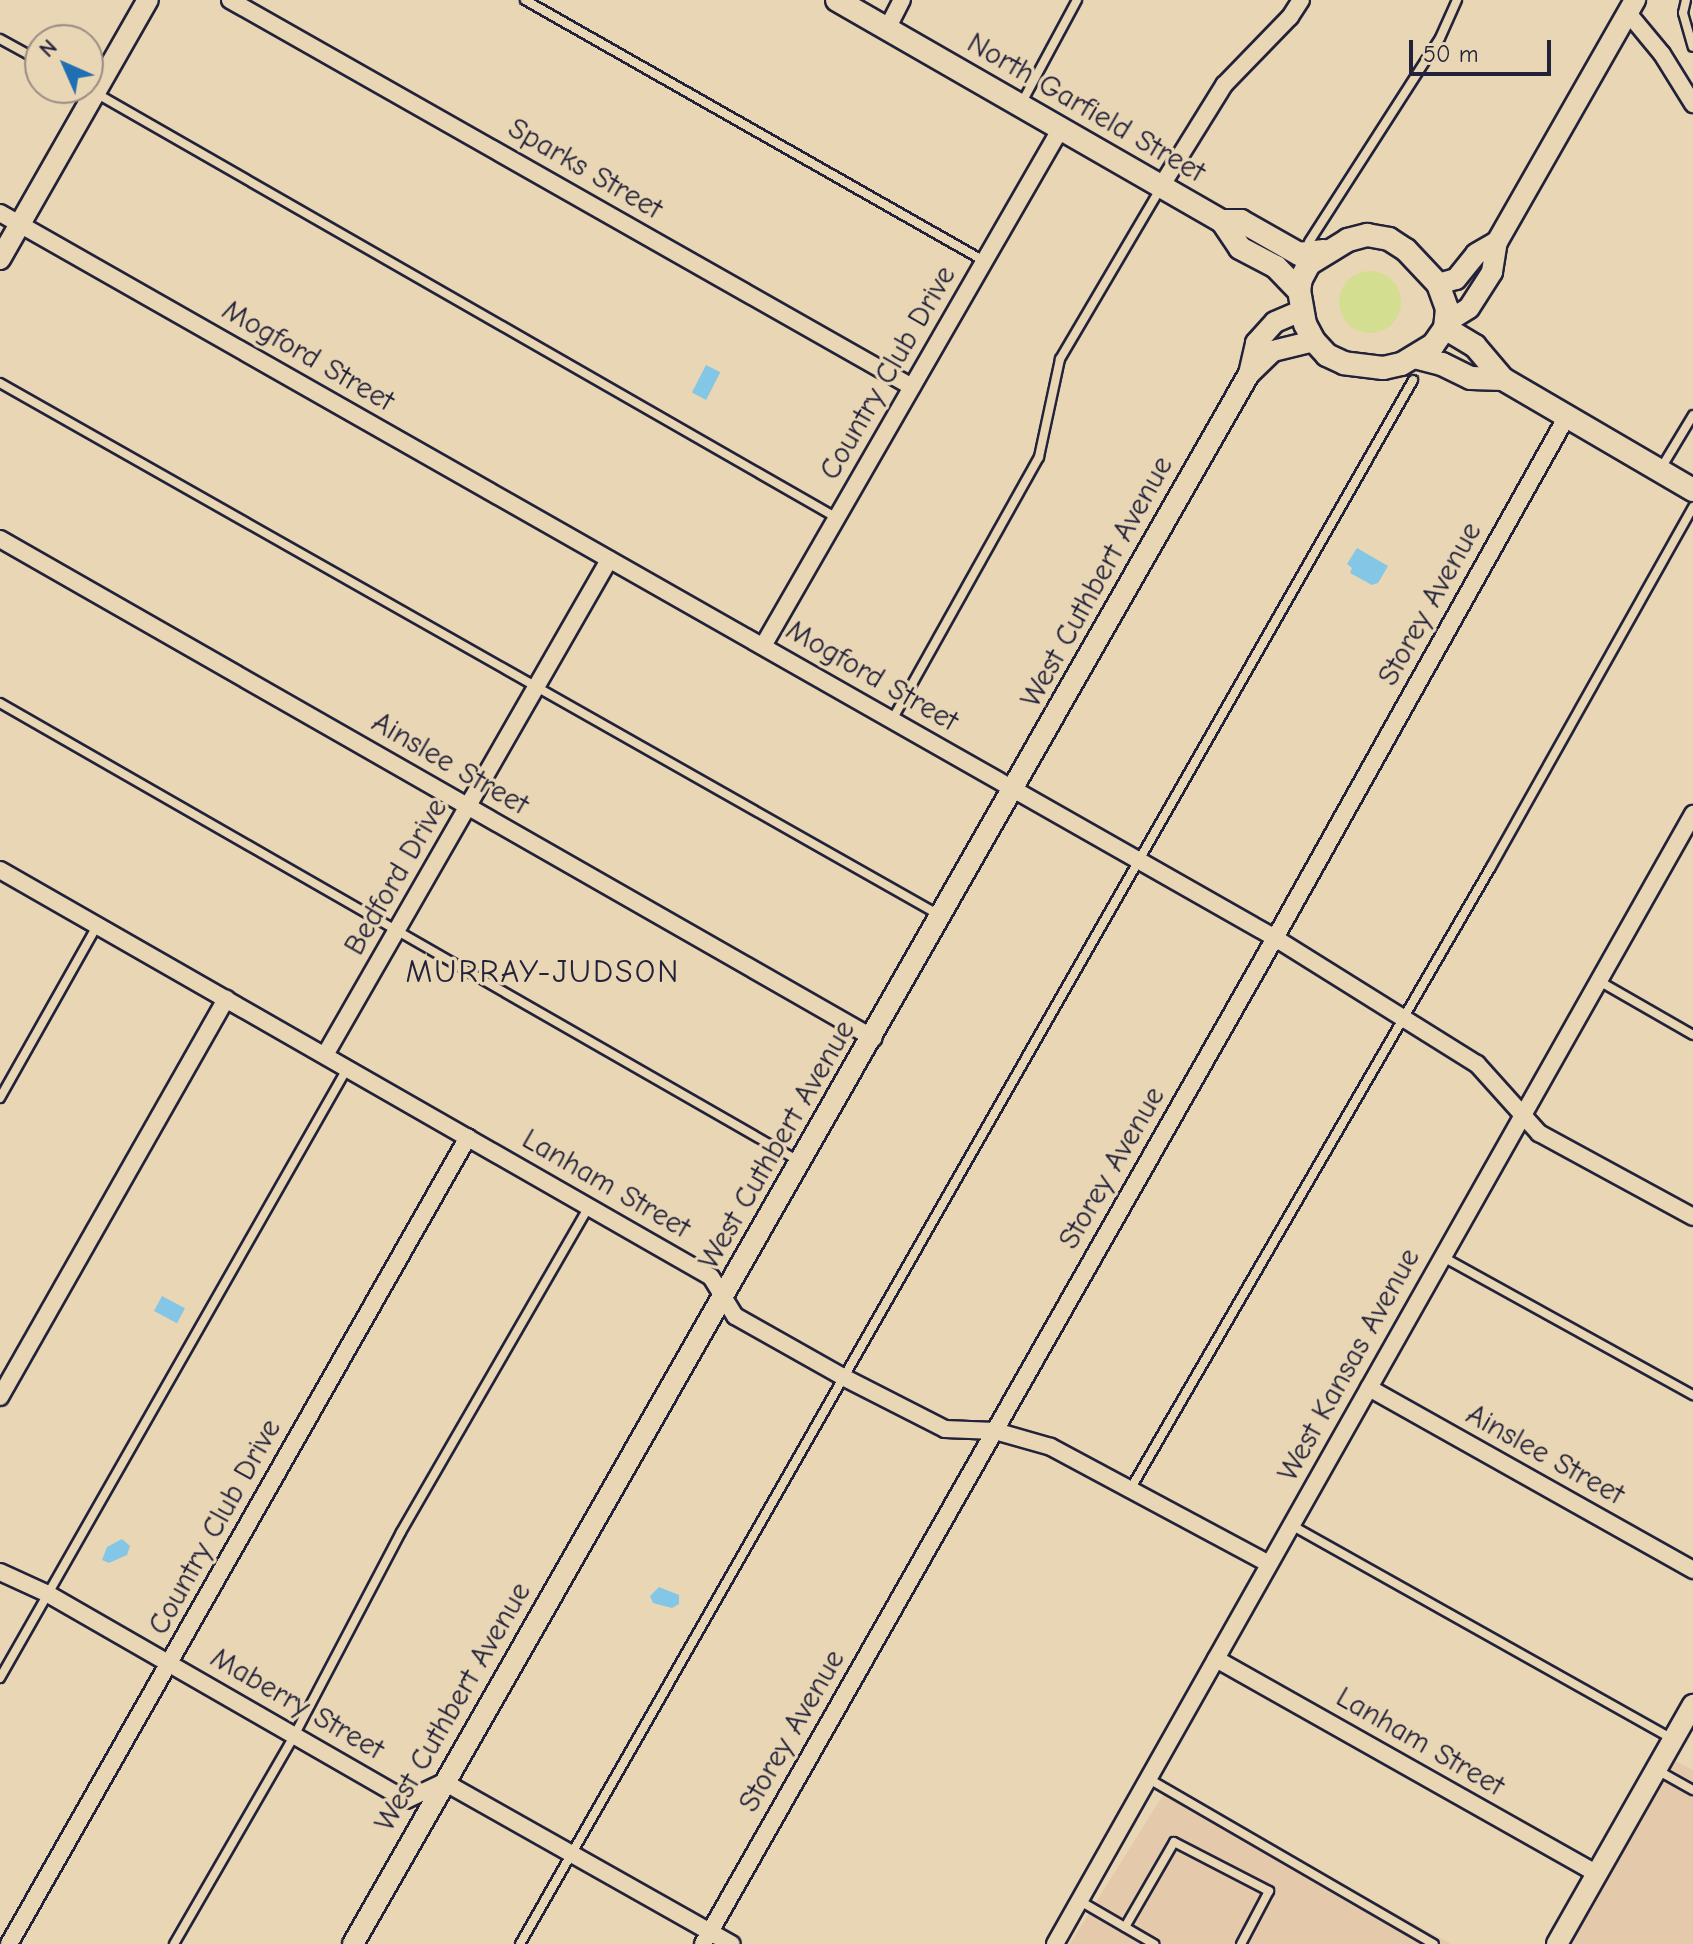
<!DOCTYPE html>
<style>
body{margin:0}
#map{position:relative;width:1693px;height:1944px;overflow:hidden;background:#e9d6b4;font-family:"Comic Neue",sans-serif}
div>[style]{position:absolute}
.built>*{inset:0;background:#e4c9aa}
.green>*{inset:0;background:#d3de91}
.round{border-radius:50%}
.water>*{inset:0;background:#84c6e5;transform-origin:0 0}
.roads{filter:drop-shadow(2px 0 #22223b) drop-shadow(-2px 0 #22223b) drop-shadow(0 2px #22223b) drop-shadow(0 -2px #22223b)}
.service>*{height:8px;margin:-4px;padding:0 4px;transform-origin:4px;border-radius:4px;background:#e9d6b4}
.minor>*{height:16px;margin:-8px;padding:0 8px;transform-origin:8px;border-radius:8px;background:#e9d6b4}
.tertiary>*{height:20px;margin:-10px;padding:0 10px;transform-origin:10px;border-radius:10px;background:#e9d6b4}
.secondary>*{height:22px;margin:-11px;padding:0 11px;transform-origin:11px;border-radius:11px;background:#e9d6b4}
span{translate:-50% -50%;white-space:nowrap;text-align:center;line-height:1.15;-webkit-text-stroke:7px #e9d6b4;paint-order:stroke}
.street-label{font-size:30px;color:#22223b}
.neighbourhood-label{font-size:32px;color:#22223b;letter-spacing:2px}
.north{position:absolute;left:24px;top:24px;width:80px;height:80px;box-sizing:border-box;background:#e9d6b4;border:2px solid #998e84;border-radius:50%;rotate:315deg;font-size:22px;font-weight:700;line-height:32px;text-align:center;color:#22223b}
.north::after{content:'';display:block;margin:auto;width:28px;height:36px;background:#1f6fb2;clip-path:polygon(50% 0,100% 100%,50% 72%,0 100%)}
.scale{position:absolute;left:1409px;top:40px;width:142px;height:36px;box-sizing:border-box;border:4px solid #22223b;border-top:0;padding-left:10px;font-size:24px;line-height:28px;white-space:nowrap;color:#22223b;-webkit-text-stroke:6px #e9d6b4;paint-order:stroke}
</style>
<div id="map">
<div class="built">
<i style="clip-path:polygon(1668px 1757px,1693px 1770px,1693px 1944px,1565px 1944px)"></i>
<i style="clip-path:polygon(1168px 1787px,1451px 1944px,1070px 1944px)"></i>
</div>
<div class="green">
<i class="round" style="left:1339px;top:271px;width:62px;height:62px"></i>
</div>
<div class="water">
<i style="left:706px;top:365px;width:16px;height:31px;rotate:27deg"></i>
<i style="clip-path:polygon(1357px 548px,1388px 566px,1378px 583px,1372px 585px,1350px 573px,1352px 568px,1347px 564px)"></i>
<i style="left:162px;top:1296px;width:26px;height:17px;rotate:28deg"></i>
<i style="clip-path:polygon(122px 1539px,130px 1546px,127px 1555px,109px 1563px,102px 1560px,107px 1547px)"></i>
<i style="clip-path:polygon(659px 1587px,679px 1595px,679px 1604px,672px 1608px,653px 1603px,650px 1596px)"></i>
</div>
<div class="roads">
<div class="service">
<i style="left:525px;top:0;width:528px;rotate:29.62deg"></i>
<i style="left:1686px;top:0;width:13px;rotate:103deg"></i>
<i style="left:1683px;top:13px;width:35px;rotate:74deg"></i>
<i style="left:0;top:39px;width:46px;rotate:28.8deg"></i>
<i style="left:94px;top:92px;width:856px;rotate:29.83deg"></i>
<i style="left:1021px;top:104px;width:118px;rotate:-61.7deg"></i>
<i style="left:1309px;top:242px;width:242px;rotate:-57.3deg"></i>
<i style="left:1440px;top:38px;width:42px;rotate:-65.9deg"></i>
<i style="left:0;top:383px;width:1079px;rotate:29.53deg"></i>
<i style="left:1660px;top:470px;width:64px;rotate:-59deg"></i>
<i style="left:0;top:703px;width:919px;rotate:29.83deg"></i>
<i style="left:892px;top:720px;width:301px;rotate:-60.8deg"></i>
<i style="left:1039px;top:457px;width:100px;rotate:-77.9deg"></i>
<i style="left:1060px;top:359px;width:197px;rotate:-59.5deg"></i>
<i style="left:1599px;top:981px;width:108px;rotate:29.9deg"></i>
<i style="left:0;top:1098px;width:197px;rotate:-60.6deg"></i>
<i style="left:1443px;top:1257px;width:286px;rotate:28.9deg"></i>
<i style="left:1131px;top:1488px;width:718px;rotate:-59.9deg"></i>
<i style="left:1491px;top:867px;width:413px;rotate:-60.7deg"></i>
<i style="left:1291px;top:1525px;width:437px;rotate:29.3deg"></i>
<i style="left:0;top:1678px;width:703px;rotate:-60.34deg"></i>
<i style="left:1657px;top:1770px;width:41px;rotate:29.1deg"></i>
<i style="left:1149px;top:1779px;width:329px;rotate:30.1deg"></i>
<i style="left:1080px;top:1901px;width:86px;rotate:30.2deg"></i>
<i style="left:1125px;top:1927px;width:98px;rotate:-60deg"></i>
<i style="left:1174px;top:1842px;width:107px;rotate:27.3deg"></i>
<i style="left:1269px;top:1891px;width:60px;rotate:117.8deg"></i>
<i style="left:174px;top:1944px;width:242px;rotate:-60deg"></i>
<i style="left:295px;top:1734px;width:228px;rotate:-62.3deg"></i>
<i style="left:401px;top:1532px;width:376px;rotate:-60deg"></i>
<i style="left:520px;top:1944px;width:1801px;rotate:-60.27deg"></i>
</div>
<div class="minor">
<i style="left:230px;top:0;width:784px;rotate:29.57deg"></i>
<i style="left:1628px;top:13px;width:53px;rotate:50.3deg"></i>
<i style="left:1662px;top:54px;width:59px;rotate:58.2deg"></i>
<i style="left:887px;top:29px;width:33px;rotate:-63deg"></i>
<i style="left:1162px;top:185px;width:118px;rotate:-58.2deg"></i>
<i style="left:1224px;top:85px;width:95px;rotate:-45.9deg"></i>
<i style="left:1290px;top:17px;width:20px;rotate:-57deg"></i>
<i style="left:0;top:213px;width:1467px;rotate:29.62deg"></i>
<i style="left:1275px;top:938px;width:238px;rotate:32deg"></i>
<i style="left:1477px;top:1064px;width:93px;rotate:48.1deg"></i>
<i style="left:1539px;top:1133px;width:175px;rotate:28.6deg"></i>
<i style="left:0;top:539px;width:1006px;rotate:29.75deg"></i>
<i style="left:763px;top:646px;width:598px;rotate:-60.09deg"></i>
<i style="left:0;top:870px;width:819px;rotate:29.79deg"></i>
<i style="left:711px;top:1277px;width:46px;rotate:58.4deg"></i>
<i style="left:735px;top:1316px;width:126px;rotate:29.4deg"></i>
<i style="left:845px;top:1378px;width:112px;rotate:27deg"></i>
<i style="left:945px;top:1429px;width:50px;rotate:2.3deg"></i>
<i style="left:995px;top:1431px;width:58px;rotate:15.9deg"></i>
<i style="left:1051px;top:1447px;width:247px;rotate:28.2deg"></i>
<i style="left:325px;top:1055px;width:571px;rotate:-60.16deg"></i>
<i style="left:1369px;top:1388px;width:372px;rotate:29.3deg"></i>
<i style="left:0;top:1397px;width:458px;rotate:-60.4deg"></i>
<i style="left:0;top:1572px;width:53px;rotate:24.6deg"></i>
<i style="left:48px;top:1594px;width:413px;rotate:29.9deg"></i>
<i style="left:406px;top:1800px;width:42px;rotate:-25.3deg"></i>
<i style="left:444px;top:1782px;width:330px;rotate:29.4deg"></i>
<i style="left:1216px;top:1659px;width:437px;rotate:29.4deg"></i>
<i style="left:9px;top:1944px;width:928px;rotate:-60.37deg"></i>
<i style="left:703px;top:1944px;width:1157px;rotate:-60.38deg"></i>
<i style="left:1275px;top:938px;width:596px;rotate:-60.77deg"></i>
<i style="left:1055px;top:1944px;width:1298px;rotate:-60.55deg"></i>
</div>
<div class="tertiary">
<i style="left:0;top:259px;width:298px;rotate:-60.3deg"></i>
<i style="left:1438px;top:284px;width:19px;rotate:-16deg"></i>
<i style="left:1456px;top:279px;width:32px;rotate:-51deg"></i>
<i style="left:1476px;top:254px;width:24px;rotate:-30deg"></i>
<i style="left:1445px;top:323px;width:28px;rotate:-32deg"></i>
<i style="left:1469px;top:308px;width:43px;rotate:-57.4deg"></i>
<i style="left:1492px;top:272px;width:30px;rotate:-81deg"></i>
<i style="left:1497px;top:242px;width:279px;rotate:-60.3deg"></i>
<i style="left:1249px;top:374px;width:33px;rotate:-44deg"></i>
<i style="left:1273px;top:351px;width:42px;rotate:-13.7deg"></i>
<i style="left:353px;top:1944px;width:1808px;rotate:-60.29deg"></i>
<i style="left:1249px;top:374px;width:32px;rotate:-77deg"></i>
<i style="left:1256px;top:343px;width:28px;rotate:-48deg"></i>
<i style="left:1275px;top:322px;width:30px;rotate:-23deg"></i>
<i style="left:1557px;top:1944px;width:275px;rotate:-60.4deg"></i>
</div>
<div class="secondary">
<i style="left:837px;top:0;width:444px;rotate:29.9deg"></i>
<i style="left:1222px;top:221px;width:32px;rotate:56deg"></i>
<i style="left:1240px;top:248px;width:41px;rotate:27.8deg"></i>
<i style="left:1276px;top:267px;width:33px;rotate:46deg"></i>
<i style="left:1222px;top:221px;width:19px"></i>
<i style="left:1241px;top:221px;width:67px;rotate:29.6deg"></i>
<i style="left:1299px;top:254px;width:25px;rotate:-7deg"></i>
<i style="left:1367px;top:235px;width:22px;rotate:10deg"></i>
<i style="left:1389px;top:239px;width:20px;rotate:33deg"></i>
<i style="left:1406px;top:250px;width:47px;rotate:46.7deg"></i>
<i style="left:1438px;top:284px;width:27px;rotate:70deg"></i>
<i style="left:1447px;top:309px;width:19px;rotate:96deg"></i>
<i style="left:1445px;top:328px;width:21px;rotate:125deg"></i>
<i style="left:1433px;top:345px;width:37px;rotate:149deg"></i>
<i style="left:1401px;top:364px;width:18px;rotate:167deg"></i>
<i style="left:1383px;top:368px;width:39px;rotate:-173deg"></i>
<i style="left:1344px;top:363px;width:19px;rotate:-155deg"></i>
<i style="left:1327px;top:355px;width:19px;rotate:-133deg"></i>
<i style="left:1314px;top:341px;width:19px;rotate:-118deg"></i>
<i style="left:1305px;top:324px;width:34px;rotate:-100deg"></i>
<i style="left:1299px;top:291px;width:12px;rotate:-81deg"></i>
<i style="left:1301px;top:279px;width:17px;rotate:-62deg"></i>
<i style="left:1309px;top:264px;width:46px;rotate:-31.6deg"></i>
<i style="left:1348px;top:240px;width:20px;rotate:-15deg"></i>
<i style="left:1445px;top:328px;width:35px;rotate:31deg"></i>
<i style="left:1475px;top:346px;width:43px;rotate:49.7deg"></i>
<i style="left:1503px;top:379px;width:220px;rotate:30.3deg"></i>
<i style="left:1415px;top:357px;width:28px;rotate:15deg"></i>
<i style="left:1442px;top:364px;width:32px;rotate:26deg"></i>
<i style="left:1471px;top:378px;width:32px;rotate:2deg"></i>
</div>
</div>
<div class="street-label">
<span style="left:1086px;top:108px;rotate:30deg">North Garfield Street</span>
<span style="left:585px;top:169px;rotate:30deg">Sparks Street</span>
<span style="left:308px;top:356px;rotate:30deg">Mogford Street</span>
<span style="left:888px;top:373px;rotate:-60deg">Country Club Drive</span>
<span style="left:1097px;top:582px;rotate:-61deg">West Cuthbert Avenue</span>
<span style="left:1430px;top:604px;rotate:-61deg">Storey Avenue</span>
<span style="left:872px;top:676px;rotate:30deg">Mogford Street</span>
<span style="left:450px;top:764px;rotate:30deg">Ainslee Street</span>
<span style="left:396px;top:877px;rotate:-60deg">Bedford Drive</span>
<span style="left:777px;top:1145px;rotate:-60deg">West Cuthbert Avenue</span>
<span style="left:1112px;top:1168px;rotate:-60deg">Storey Avenue</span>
<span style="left:606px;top:1184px;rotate:30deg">Lanham Street</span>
<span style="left:1349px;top:1365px;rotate:-61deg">West Kansas Avenue</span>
<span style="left:1545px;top:1455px;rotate:29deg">Ainslee Street</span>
<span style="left:215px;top:1527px;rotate:-61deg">Country Club Drive</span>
<span style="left:297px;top:1704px;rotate:30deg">Maberry Street</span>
<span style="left:453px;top:1707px;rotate:-60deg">West Cuthbert Avenue</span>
<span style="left:792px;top:1731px;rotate:-60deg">Storey Avenue</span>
<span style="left:1420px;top:1742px;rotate:30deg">Lanham Street</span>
</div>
<div class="neighbourhood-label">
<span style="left:543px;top:972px">MURRAY-JUDSON</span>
</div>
<div class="north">N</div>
<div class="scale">50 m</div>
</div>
